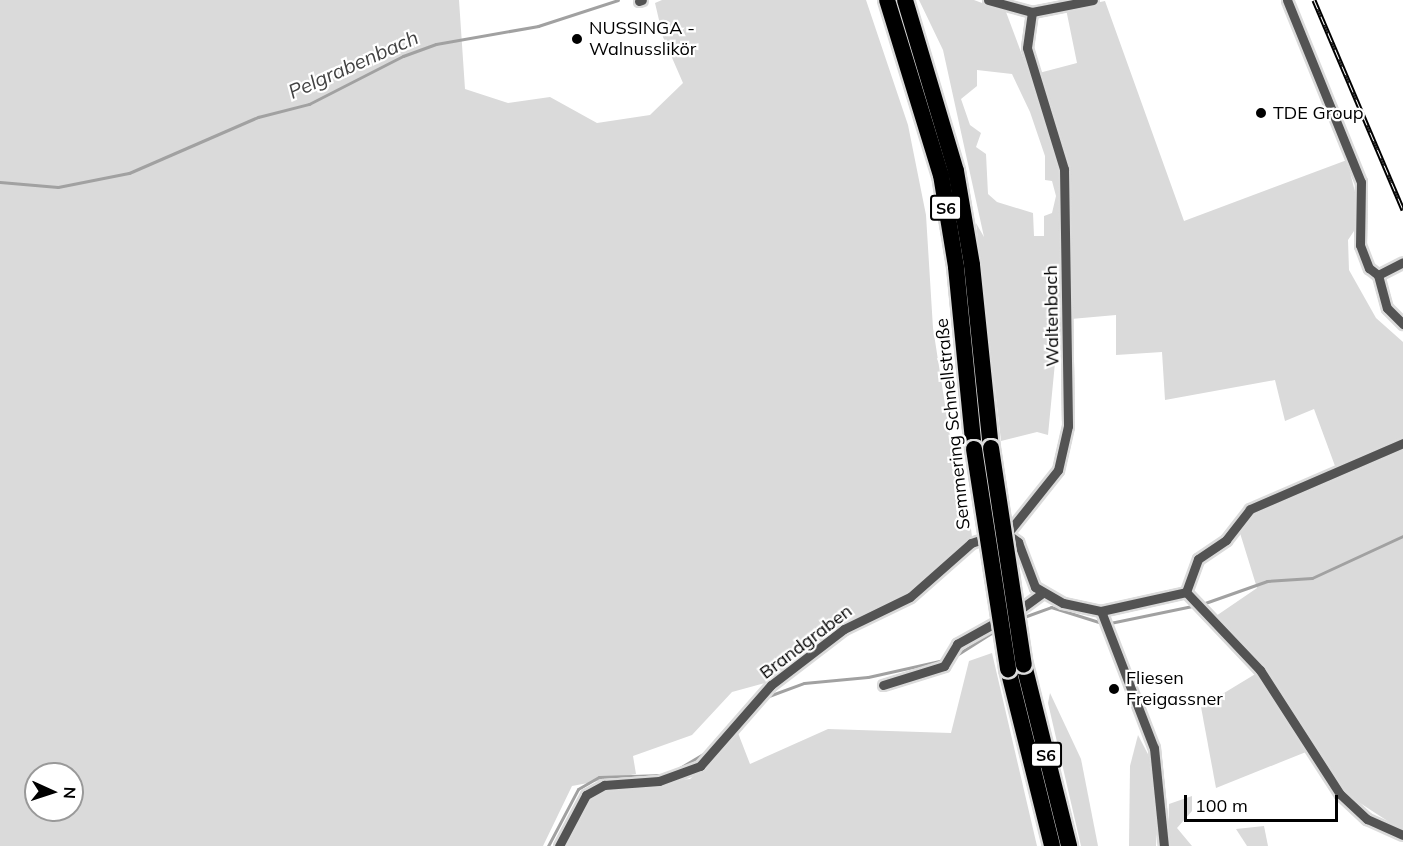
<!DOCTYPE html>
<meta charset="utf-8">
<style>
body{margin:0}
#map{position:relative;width:1403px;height:846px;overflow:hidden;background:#fff;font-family:Mulish,sans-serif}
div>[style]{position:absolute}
.green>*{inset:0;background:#dadada}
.stream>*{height:3px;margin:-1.5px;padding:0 1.5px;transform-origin:1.5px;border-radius:1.5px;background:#a1a1a1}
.roads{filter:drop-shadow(2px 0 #dbdbdb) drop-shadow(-2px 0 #dbdbdb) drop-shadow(0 2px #dbdbdb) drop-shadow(0 -2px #dbdbdb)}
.street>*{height:9px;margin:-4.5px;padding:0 4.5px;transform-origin:4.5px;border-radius:4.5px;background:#535353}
.highway>*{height:16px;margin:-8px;padding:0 8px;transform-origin:8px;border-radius:8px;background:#000}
.rail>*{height:5px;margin-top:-2.5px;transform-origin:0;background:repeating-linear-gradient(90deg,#fff 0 9px,#000 0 18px);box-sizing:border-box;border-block:2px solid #000}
.bridges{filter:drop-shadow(2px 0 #dbdbdb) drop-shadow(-2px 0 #dbdbdb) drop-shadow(0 2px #dbdbdb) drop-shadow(0 -2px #dbdbdb)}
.highway-bridge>*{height:16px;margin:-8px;padding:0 8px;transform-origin:8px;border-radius:8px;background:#000}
.dots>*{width:16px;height:16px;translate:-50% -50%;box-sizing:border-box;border:3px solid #fff;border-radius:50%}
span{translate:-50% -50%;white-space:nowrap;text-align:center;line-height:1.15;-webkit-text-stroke:4.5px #fff;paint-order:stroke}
.shield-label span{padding:2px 4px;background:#fff;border:2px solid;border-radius:4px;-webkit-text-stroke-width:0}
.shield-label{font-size:16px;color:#000;font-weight:700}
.poi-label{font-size:18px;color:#000}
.left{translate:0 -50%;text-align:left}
.street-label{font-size:18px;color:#000}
.water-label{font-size:20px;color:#424242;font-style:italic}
.north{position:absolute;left:24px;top:762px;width:60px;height:60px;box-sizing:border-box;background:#fff;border:2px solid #999;border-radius:50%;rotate:93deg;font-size:16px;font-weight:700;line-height:24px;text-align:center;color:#000}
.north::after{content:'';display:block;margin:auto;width:21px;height:27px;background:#000;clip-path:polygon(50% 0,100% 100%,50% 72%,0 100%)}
.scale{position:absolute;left:1184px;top:795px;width:154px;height:27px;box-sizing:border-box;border:3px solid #000;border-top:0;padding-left:8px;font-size:18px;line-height:21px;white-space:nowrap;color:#000;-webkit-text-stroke:4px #fff;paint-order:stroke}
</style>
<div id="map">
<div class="green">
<i style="clip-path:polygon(evenodd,0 0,459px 0,465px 89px,508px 103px,550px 97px,597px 123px,650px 115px,683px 83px,663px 37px,655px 3px,662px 0,866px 0,908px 125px,926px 215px,933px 328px,957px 481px,965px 481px,972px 537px,909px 594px,843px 626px,772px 681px,732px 692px,692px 735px,633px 756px,636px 774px,572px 786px,543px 846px,0 846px,0 0,36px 774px,72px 774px,72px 810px,36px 810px,36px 774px)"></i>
<i style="clip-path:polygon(evenodd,919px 0,974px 0,1006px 12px,1057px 148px,1066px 324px,1057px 342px,1048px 435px,1037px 432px,1001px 441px,976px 223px,984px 237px,943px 50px,919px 0,977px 70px,1012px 74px,1030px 112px,1045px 156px,1045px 180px,1052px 181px,1056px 196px,1052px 213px,1044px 216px,1044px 236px,1034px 236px,1033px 213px,997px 202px,988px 194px,986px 154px,976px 147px,981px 133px,970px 125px,961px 99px,977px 86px,977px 70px)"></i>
<i style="clip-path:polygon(1105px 1px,1184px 221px,1347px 160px,1357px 200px,1354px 231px,1348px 240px,1349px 270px,1376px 318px,1403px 342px,1403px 438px,1253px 504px,1335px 466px,1314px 409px,1285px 421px,1275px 380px,1165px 400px,1162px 352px,1116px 355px,1116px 315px,1071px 319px,1066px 154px,1039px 73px,1077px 63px,1066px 9px)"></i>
<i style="clip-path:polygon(1403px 448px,1403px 831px,1343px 792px,1263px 667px,1216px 616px,1257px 588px,1240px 533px,1250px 513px)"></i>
<i style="clip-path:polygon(992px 653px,1037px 846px,562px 846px,591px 798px,613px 786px,690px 779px,738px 733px,750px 764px,828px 729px,951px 733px,969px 661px)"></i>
<i style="clip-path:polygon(1257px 673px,1306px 752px,1216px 788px,1201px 707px)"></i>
<i style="clip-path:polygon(1050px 693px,1081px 759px,1098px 846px,1081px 846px,1048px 703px)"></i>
<i style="clip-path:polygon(1138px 735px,1150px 758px,1158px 807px,1156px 846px,1129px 846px,1130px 766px)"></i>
<i style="clip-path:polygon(1192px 796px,1192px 811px,1177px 828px,1192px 846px,1168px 846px,1169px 804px)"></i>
<i style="clip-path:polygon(1264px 826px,1268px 846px,1247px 846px,1236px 829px)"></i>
</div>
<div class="stream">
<i style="left:0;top:182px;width:58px;rotate:4.9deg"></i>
<i style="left:58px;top:187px;width:72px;rotate:-11.2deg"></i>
<i style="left:129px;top:173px;width:141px;rotate:-23.5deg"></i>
<i style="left:258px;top:117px;width:53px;rotate:-14.3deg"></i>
<i style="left:309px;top:104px;width:106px;rotate:-27.1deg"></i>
<i style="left:403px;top:56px;width:35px;rotate:-20deg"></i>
<i style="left:436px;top:44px;width:104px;rotate:-10deg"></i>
<i style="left:538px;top:26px;width:84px;rotate:-18deg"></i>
<i style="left:1205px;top:603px;width:66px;rotate:-19.5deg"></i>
<i style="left:1267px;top:581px;width:45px;rotate:-3.8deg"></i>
<i style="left:1312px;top:578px;width:100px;rotate:-24.8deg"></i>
<i style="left:1021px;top:618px;width:32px;rotate:-20deg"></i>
<i style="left:1051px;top:607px;width:50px;rotate:17.4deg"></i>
<i style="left:1110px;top:623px;width:84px;rotate:-11.7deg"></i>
<i style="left:955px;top:656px;width:49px;rotate:-32.4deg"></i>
<i style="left:766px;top:697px;width:40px;rotate:-20.2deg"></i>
<i style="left:804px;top:683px;width:64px;rotate:-5.4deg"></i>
<i style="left:868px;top:677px;width:78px;rotate:-12.6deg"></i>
<i style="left:724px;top:732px;width:32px;rotate:-49deg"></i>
<i style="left:678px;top:769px;width:39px;rotate:-31deg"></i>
<i style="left:548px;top:846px;width:64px;rotate:-62.2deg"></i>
<i style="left:578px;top:789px;width:24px;rotate:-30deg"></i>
<i style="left:599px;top:777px;width:65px;rotate:-1.8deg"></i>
</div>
<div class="roads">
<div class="street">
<i style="left:988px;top:0;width:46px;rotate:15.3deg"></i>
<i style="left:1032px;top:12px;width:62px;rotate:-11.1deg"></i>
<i style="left:1287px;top:0;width:196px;rotate:67.9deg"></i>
<i style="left:1361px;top:182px;width:63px;rotate:90.9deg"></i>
<i style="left:1360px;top:245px;width:25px;rotate:69deg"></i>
<i style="left:1369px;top:268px;width:11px;rotate:38deg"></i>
<i style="left:639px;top:1px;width:3px;rotate:-18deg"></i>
<i style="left:1032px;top:12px;width:36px;rotate:98deg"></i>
<i style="left:1027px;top:48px;width:127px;rotate:73deg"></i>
<i style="left:1064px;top:169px;width:257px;rotate:89.1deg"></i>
<i style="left:1068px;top:426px;width:45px;rotate:102.8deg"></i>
<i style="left:1058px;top:470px;width:82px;rotate:128.6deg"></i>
<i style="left:1007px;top:534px;width:14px;rotate:36deg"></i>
<i style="left:1018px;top:542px;width:48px;rotate:69.3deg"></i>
<i style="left:1035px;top:587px;width:32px;rotate:30deg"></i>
<i style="left:1063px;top:603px;width:39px;rotate:12deg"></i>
<i style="left:1101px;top:611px;width:87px;rotate:-12.6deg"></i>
<i style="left:1186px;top:592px;width:108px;rotate:46.5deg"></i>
<i style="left:1260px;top:670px;width:148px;rotate:57.2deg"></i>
<i style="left:1340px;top:794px;width:37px;rotate:43deg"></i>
<i style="left:1367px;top:819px;width:39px;rotate:24deg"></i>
<i style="left:1378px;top:275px;width:34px;rotate:75deg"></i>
<i style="left:1387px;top:308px;width:23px;rotate:45deg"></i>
<i style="left:1378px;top:275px;width:28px;rotate:-27deg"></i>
<i style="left:1186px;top:592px;width:35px;rotate:-70deg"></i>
<i style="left:1198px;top:559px;width:34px;rotate:-34deg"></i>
<i style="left:1226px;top:540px;width:39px;rotate:-52deg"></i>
<i style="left:1250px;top:509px;width:167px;rotate:-23.3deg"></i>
<i style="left:1101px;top:611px;width:147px;rotate:68.9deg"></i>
<i style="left:1154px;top:748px;width:99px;rotate:84.2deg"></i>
<i style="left:1015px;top:613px;width:32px;rotate:-36deg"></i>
<i style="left:883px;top:685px;width:64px;rotate:-17.3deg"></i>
<i style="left:944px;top:666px;width:26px;rotate:-59deg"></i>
<i style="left:957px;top:644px;width:51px;rotate:-29.1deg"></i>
<i style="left:559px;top:846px;width:58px;rotate:-62.1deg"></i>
<i style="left:586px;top:795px;width:21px;rotate:-29deg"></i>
<i style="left:604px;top:785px;width:55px;rotate:-4.2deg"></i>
<i style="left:659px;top:781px;width:44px;rotate:-20.1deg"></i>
<i style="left:700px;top:766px;width:108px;rotate:-48.8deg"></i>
<i style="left:771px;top:685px;width:92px;rotate:-37.5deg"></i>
<i style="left:844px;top:629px;width:73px;rotate:-25.9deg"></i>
<i style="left:910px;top:597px;width:81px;rotate:-41.5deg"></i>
<i style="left:971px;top:543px;width:20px;rotate:-18deg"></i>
</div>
<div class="highway">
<i style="left:887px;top:0;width:183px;rotate:72.9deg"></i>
<i style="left:941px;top:175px;width:93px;rotate:80.7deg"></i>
<i style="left:956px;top:267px;width:183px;rotate:84.4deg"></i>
<i style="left:905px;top:0;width:178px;rotate:73.4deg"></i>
<i style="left:956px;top:171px;width:95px;rotate:80.3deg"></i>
<i style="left:972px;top:265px;width:184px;rotate:84.1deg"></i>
<i style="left:1024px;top:665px;width:187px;rotate:76deg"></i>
<i style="left:1008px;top:669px;width:182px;rotate:76deg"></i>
</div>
</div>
<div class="rail">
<i style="left:1314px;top:0;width:228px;rotate:67deg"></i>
</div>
<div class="bridges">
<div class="highway-bridge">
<i style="left:991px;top:448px;width:219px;rotate:81.4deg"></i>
<i style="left:974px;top:449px;width:223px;rotate:81.2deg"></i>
</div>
</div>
<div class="dots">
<i style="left:577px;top:39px;background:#000"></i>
<i style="left:1261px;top:113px;background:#000"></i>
<i style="left:1114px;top:689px;background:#000"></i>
</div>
<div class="shield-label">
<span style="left:946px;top:208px">S6</span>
<span style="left:1046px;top:755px">S6</span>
</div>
<div class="poi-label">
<span class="left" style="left:589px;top:39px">NUSSINGA -<br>Walnusslikör</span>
<span class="left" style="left:1273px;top:113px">TDE Group</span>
<span class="left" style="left:1126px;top:689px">Fliesen<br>Freigassner</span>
</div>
<div class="street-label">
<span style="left:1052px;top:316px;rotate:-91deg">Waltenbach</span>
<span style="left:953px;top:424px;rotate:-96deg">Semmering Schnellstraße</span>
<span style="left:806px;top:642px;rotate:-37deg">Brandgraben</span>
</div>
<div class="water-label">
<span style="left:353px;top:64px;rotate:-24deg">Pelgrabenbach</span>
</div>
<div class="north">N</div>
<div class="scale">100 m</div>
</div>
